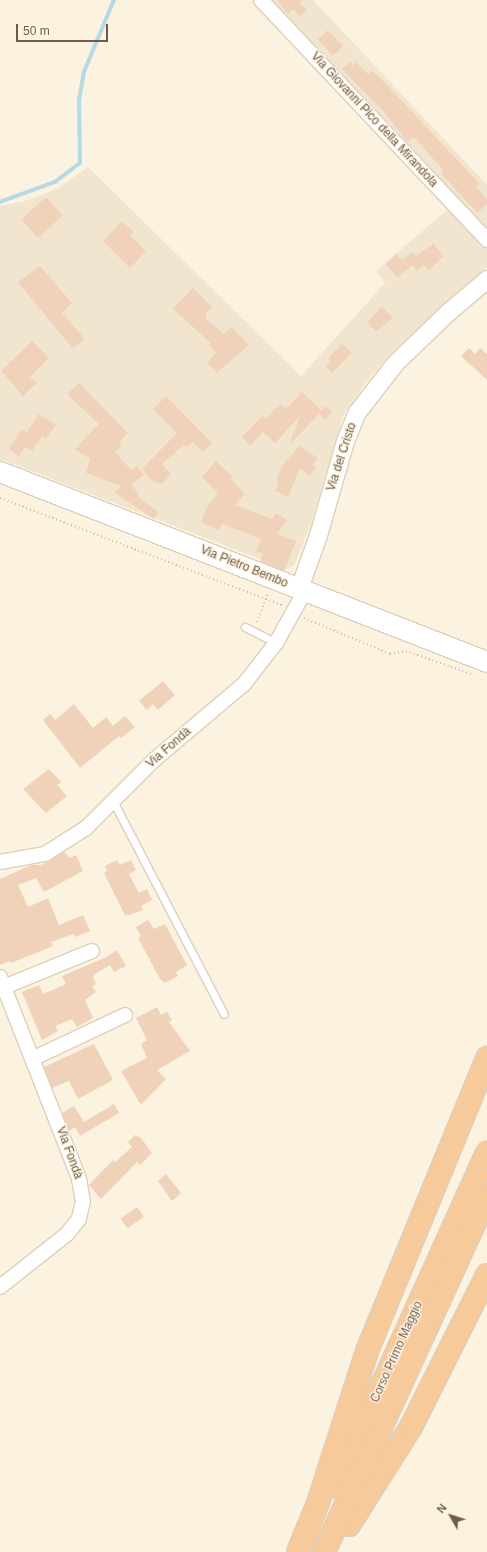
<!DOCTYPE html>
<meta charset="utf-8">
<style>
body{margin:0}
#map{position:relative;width:487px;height:1552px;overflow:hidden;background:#fbf2e0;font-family:Arial,sans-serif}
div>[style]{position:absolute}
.residential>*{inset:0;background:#f2e5cf}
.stream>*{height:3.5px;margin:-1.75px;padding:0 1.75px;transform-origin:1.75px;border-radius:1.75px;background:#b6d9e3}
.building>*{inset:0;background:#efd2b9;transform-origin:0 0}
.path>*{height:2px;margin-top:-1px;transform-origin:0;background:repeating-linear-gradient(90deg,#d3b69d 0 1px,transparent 0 4px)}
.roads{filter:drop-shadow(1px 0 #decfbd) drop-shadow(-1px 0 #decfbd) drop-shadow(0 1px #decfbd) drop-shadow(0 -1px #decfbd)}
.service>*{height:7px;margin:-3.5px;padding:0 3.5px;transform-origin:3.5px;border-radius:3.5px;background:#fff}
.minor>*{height:14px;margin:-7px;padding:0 7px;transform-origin:7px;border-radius:7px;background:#fff}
.tertiary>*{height:17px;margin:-8.5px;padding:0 8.5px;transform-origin:8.5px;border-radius:8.5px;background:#fff}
.secondary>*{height:20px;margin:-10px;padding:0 10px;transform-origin:10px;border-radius:10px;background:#fff}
.trunk>*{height:22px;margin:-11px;padding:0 11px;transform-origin:11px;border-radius:11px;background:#f6ca9a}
span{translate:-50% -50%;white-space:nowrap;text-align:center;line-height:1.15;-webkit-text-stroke:3px #fef6e6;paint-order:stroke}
.street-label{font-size:12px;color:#705a49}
.north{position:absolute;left:431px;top:1496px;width:40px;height:40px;-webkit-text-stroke:3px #fef6e6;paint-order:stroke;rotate:309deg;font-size:11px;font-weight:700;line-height:16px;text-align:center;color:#705a49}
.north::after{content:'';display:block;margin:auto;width:14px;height:18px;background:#705a49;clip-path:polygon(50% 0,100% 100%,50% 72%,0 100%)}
.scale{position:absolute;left:16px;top:24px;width:92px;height:18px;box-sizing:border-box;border:2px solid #705a49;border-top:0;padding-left:5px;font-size:12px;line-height:14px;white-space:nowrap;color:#705a49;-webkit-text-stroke:3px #fef6e6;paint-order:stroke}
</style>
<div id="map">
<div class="residential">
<i style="clip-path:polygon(254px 0,313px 0,487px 185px,487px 267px,389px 355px,365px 384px,343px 416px,311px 524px,294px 566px,286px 569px,0 459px,0 206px,25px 201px,57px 189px,88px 167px,301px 376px,385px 283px,376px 271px,449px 208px)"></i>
</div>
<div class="stream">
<i style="left:0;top:202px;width:59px;rotate:-20deg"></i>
<i style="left:55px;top:182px;width:31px;rotate:-37deg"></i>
<i style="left:80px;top:163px;width:63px;rotate:-90.9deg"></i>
<i style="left:79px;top:100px;width:28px;rotate:-80deg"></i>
<i style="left:84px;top:72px;width:78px;rotate:-67.4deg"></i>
</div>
<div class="building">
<i style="clip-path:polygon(277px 0,303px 0,300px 3px,307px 10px,300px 17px,293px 9px,288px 14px)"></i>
<i style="left:328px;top:30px;width:22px;height:14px;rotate:47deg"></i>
<i style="clip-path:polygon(350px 62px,353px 65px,356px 62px,368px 74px,372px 71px,383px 81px,480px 184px,476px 187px,487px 199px,487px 204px,477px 213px,441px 173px,443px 170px,414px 137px,408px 142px,384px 112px,342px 69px)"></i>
<i style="left:46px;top:197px;width:25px;height:33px;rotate:48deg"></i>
<i style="clip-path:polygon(122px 221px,134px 232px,130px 235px,146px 251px,130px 268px,103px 241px)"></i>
<i style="clip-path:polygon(433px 244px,444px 256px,429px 270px,424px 265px,417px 271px,412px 265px,398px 278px,386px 264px,396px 254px,402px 260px,412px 252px,416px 256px)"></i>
<i style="clip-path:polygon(40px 266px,72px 303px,62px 313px,85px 339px,72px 348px,18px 282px)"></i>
<i style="clip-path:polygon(193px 288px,212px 307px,205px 314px,207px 316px,205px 318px,224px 334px,231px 327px,249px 345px,217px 373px,207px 363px,216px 353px,209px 345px,211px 343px,173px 309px)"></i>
<i style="clip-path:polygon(382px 307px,393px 318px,376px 332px,367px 322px)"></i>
<i style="clip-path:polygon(32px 341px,49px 358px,30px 377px,37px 383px,23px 396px,1px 371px)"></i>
<i style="clip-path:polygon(342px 344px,352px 353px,332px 373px,326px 366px,330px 361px,328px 358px)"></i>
<i style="clip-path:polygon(469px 348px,475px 354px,480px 348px,487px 354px,487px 380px,461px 356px)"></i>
<i style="clip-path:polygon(79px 383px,128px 433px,119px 442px,122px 446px,115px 452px,131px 470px,137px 466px,144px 475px,131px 485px,139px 494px,137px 496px,159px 513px,154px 519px,115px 493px,121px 486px,86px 473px,90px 459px,75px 449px,99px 424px,67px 394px)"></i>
<i style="clip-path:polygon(302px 392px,321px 410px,325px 406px,332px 412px,325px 420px,319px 414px,289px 445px,300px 416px,275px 443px,263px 432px,250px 446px,242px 437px,263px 415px,266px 418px,280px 404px,286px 409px)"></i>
<i style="clip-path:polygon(166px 396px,212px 443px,203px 452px,193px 442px,186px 447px,184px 445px,162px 464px,171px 474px,162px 484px,152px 481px,142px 469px,177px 433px,153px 409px)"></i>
<i style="clip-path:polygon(39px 414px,56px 425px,46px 439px,42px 436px,32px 451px,25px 447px,19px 456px,9px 449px,22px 429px,27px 432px)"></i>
<i style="clip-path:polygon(299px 446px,318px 458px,312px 465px,316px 468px,309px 476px,300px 468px,288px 497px,275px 491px,278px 484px,277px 478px,282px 466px)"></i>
<i style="clip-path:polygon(216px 461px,233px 477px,231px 479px,245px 494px,235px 505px,272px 519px,276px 513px,287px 520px,277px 534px,296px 541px,284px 571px,260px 561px,263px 553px,256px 551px,261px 539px,222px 524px,219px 530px,201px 522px,207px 507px,218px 493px,202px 477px)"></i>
<i style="clip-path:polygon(163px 681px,175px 695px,158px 710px,153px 704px,147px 710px,139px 701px)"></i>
<i style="clip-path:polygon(74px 704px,93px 728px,106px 717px,113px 726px,125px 716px,135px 727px,121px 738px,119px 736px,80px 768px,43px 720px,50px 714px,55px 720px)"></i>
<i style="clip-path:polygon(49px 769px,61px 782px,57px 785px,67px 796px,46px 813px,23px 789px)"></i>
<i style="clip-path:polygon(64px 852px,70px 858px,76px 855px,83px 871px,44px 892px,36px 878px,18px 885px,28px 907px,48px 898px,59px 925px,83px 915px,90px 931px,75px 937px,74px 934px,51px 942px,53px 946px,41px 951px,11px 963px,10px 961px,0 965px,0 879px,31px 865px,41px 865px)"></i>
<i style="clip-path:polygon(117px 860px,120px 865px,131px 860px,136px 870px,129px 874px,139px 893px,147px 889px,152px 900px,141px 906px,143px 910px,129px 915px,125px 915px,104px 873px,107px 871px,105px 866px)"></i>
<i style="clip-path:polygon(148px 920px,154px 929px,165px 924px,187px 965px,176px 972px,178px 976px,165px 983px,160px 979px,138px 938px,141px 936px,136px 927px)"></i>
<i style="clip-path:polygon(117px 950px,126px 966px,114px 972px,110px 965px,95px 974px,93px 977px,96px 984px,92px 986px,96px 992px,85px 1000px,93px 1018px,77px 1027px,72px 1019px,55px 1026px,58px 1031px,42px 1040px,22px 992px,39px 985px,43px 994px,55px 989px,66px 984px,62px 976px,107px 957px)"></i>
<i style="clip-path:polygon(157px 1007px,161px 1015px,167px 1012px,172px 1020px,169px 1022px,190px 1051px,157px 1070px,166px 1079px,141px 1105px,121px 1071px,147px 1058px,141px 1044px,147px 1040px,136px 1018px)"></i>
<i style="clip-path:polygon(94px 1044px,113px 1080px,78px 1099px,69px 1081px,52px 1088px,44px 1067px)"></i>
<i style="clip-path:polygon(114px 1104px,119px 1113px,80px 1136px,75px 1127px,69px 1131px,62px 1113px,74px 1106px,84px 1122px)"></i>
<i style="clip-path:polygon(135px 1135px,141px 1138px,152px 1153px,140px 1165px,137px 1162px,101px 1199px,89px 1185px,113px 1160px,115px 1162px,132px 1147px,128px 1142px)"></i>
<i style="clip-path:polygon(166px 1174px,181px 1193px,172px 1201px,158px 1181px)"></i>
<i style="left:137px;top:1207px;width:12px;height:20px;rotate:55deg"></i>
</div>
<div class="path">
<i style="left:0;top:498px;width:302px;rotate:20.8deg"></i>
<i style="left:304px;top:618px;width:93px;rotate:22.7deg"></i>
<i style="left:390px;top:654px;width:16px;rotate:-11deg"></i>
<i style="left:406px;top:651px;width:72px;rotate:19.4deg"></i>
<i style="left:257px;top:622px;width:31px;rotate:-69deg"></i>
</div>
<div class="roads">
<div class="service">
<i style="left:245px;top:627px;width:35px;rotate:27deg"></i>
<i style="left:113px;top:801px;width:240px;rotate:62.5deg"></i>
</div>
<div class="minor">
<i style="left:261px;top:0;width:330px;rotate:46.7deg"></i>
<i style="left:0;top:862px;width:46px;rotate:-10.1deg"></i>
<i style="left:45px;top:854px;width:49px;rotate:-32.4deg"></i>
<i style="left:86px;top:828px;width:96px;rotate:-45deg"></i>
<i style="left:154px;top:760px;width:118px;rotate:-40.2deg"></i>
<i style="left:244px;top:684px;width:52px;rotate:-52deg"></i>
<i style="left:276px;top:643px;width:60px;rotate:-60.9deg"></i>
<i style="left:0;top:977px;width:217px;rotate:68.6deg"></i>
<i style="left:79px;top:1179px;width:22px;rotate:80deg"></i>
<i style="left:83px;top:1201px;width:18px;rotate:103deg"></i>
<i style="left:79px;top:1219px;width:19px;rotate:129deg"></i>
<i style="left:67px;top:1234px;width:85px;rotate:141.7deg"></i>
<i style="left:4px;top:987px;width:95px;rotate:-22.2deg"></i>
<i style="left:32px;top:1059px;width:103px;rotate:-25.3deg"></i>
</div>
<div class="tertiary">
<i style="left:299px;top:588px;width:56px;rotate:-70.3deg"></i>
<i style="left:318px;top:535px;width:98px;rotate:-74deg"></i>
<i style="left:345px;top:441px;width:31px;rotate:-68deg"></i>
<i style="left:357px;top:412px;width:62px;rotate:-52.2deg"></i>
<i style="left:395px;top:363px;width:74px;rotate:-43.9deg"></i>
<i style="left:448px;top:312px;width:51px;rotate:-40.2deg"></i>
</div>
<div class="secondary">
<i style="left:0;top:472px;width:523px;rotate:21.31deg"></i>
</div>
<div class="trunk">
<i style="left:336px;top:1487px;width:367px;rotate:-65.7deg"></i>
<i style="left:349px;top:1525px;width:116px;rotate:-57.7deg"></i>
<i style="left:411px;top:1427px;width:170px;rotate:-63.4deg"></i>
<i style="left:298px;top:1552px;width:53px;rotate:-67.8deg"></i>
<i style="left:318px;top:1503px;width:160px;rotate:-72.1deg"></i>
<i style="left:367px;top:1351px;width:317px;rotate:-67.7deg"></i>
<i style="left:324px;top:1552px;width:392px;rotate:-65.4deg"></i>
</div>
</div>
<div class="street-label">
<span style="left:374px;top:120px;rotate:47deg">Via Giovanni Pico della Mirandola</span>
<span style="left:342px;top:457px;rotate:-72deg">Via del Cristo</span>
<span style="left:244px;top:567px;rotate:22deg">Via Pietro Bembo</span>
<span style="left:169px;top:748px;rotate:-41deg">Via Fondà</span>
<span style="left:69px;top:1153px;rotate:70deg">Via Fondà</span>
<span style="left:397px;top:1352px;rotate:-66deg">Corso Primo Maggio</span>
</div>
<div class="north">N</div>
<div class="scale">50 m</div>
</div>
